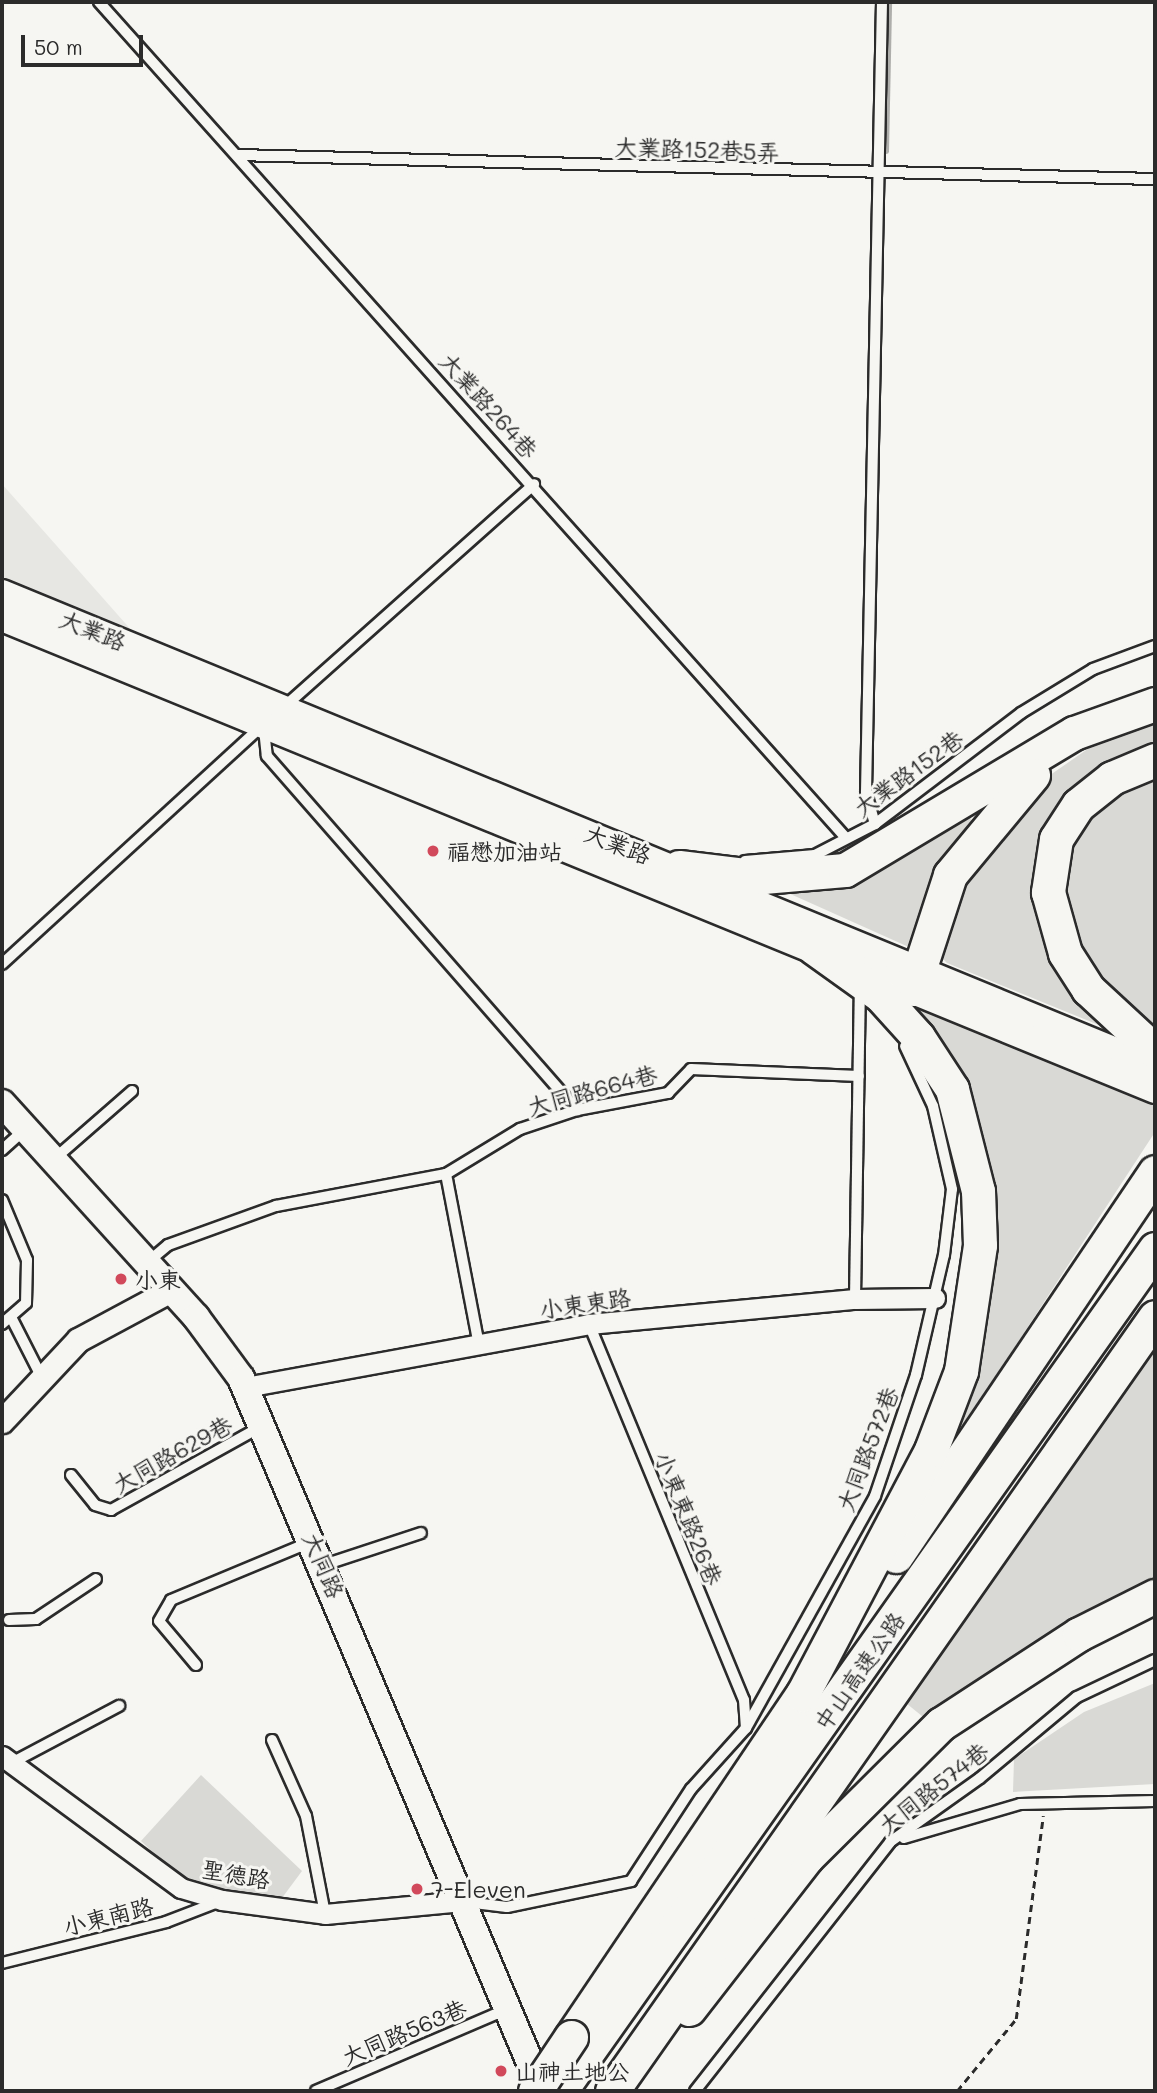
<!DOCTYPE html>
<meta charset="utf-8">
<style>
body{margin:0}
#map{position:relative;width:1157px;height:2093px;overflow:hidden;background:#f6f6f2;font-family:Mali,"LXGW WenKai TC",sans-serif}
div>[style]{position:absolute}
.built>*{inset:0;background:#e7e7e3}
.green>*{inset:0;background:#d9d9d5}
.stream>*{height:5px;margin:-2.5px;padding:0 2.5px;transform-origin:2.5px;border-radius:2.5px;background:#aeaeab}
.path>*{height:2.5px;margin-top:-1.25px;transform-origin:0;background:repeating-linear-gradient(90deg,#2b2b2b 0 7px,transparent 0 12px)}
.roads{filter:drop-shadow(2px 0 #2b2b2b) drop-shadow(-2px 0 #2b2b2b) drop-shadow(0 2px #2b2b2b) drop-shadow(0 -2px #2b2b2b)}
.service>*{height:10px;margin:-5px;padding:0 5px;transform-origin:5px;border-radius:5px;background:#f6f6f2}
.minor>*{height:19px;margin:-9.5px;padding:0 9.5px;transform-origin:9.5px;border-radius:9.5px;background:#f6f6f2}
.tertiary>*{height:23px;margin:-11.5px;padding:0 11.5px;transform-origin:11.5px;border-radius:11.5px;background:#f6f6f2}
.secondary>*{height:26px;margin:-13px;padding:0 13px;transform-origin:13px;border-radius:13px;background:#f6f6f2}
.motorway>*{height:33px;margin:-16.5px;padding:0 16.5px;transform-origin:16.5px;border-radius:16.5px;background:#f6f6f2}
.bridges{filter:drop-shadow(2px 0 #2b2b2b) drop-shadow(-2px 0 #2b2b2b) drop-shadow(0 2px #2b2b2b) drop-shadow(0 -2px #2b2b2b)}
.motorway-bridge>*{height:33px;margin:-16.5px;padding:0 16.5px;transform-origin:16.5px;border-radius:16.5px;background:#f6f6f2}
.dots>*{width:19px;height:19px;translate:-50% -50%;box-sizing:border-box;border:4px solid #f6f6f2;border-radius:50%}
span{translate:-50% -50%;white-space:nowrap;text-align:center;line-height:1.15;-webkit-text-stroke:6px #f6f6f2;paint-order:stroke}
.street-label{font-size:23px;color:#2b2b2b}
.poi-label{font-size:23px;color:#2b2b2b}
.left{translate:0 -50%;text-align:left}
.frame{position:absolute;inset:0;border:4px solid #2b2b2b;pointer-events:none}
.scale{position:absolute;left:21px;top:35px;width:122px;height:32px;box-sizing:border-box;border:4px solid #2b2b2b;border-top:0;padding-left:9px;font-size:21px;line-height:24px;white-space:nowrap;color:#2b2b2b;-webkit-text-stroke:5px #f6f6f2;paint-order:stroke}
</style>
<div id="map">
<div class="built">
<i style="clip-path:polygon(2px 484px,133px 632px,2px 578px)"></i>
</div>
<div class="green">
<i style="clip-path:polygon(1155px 721px,1155px 751px,1102px 774px,1038px 876px,1111px 1030px,947px 963px,935px 951px,964px 878px,1030px 789px,1105px 737px)"></i>
<i style="clip-path:polygon(1155px 775px,1155px 1036px,1093px 975px,1071px 923px,1065px 859px,1081px 819px,1116px 788px)"></i>
<i style="clip-path:polygon(969px 815px,973px 823px,911px 948px,777px 888px,878px 871px)"></i>
<i style="clip-path:polygon(912px 1006px,1155px 1104px,1155px 1132px,937px 1466px,974px 1366px,992px 1279px,984px 1178px)"></i>
<i style="clip-path:polygon(1155px 1349px,1155px 1589px,928px 1721px,906px 1703px)"></i>
<i style="clip-path:polygon(1155px 1683px,1155px 1784px,1013px 1792px,1014px 1759px,1084px 1712px)"></i>
<i style="clip-path:polygon(201px 1775px,302px 1871px,279px 1902px,182px 1880px,141px 1841px)"></i>
</div>
<div class="stream">
<i style="left:886px;top:151px;width:149px;rotate:-88.8deg"></i>
</div>
<div class="path">
<i style="left:957px;top:2091px;width:93px;rotate:-50.7deg"></i>
<i style="left:1016px;top:2019px;width:205px;rotate:-82.4deg"></i>
</div>
<div class="roads">
<div class="service">
<i style="left:99px;top:2px;width:1121px;rotate:48.22deg"></i>
<i style="left:237px;top:155px;width:918px;rotate:1.5deg"></i>
<i style="left:284px;top:707px;width:335px;rotate:-41.7deg"></i>
<i style="left:264px;top:729px;width:27px;rotate:84deg"></i>
<i style="left:267px;top:756px;width:471px;rotate:48.8deg"></i>
<i style="left:875px;top:824px;width:33px;rotate:-106deg"></i>
<i style="left:866px;top:792px;width:790px;rotate:-88.84deg"></i>
<i style="left:745px;top:861px;width:70px;rotate:-4.9deg"></i>
<i style="left:815px;top:855px;width:68px;rotate:-27.3deg"></i>
<i style="left:875px;top:824px;width:183px;rotate:-37.2deg"></i>
<i style="left:1021px;top:713px;width:84px;rotate:-31.4deg"></i>
<i style="left:1093px;top:669px;width:66px;rotate:-20.4deg"></i>
<i style="left:2px;top:964px;width:352px;rotate:-42.5deg"></i>
<i style="left:2px;top:1150px;width:31px;rotate:-42deg"></i>
<i style="left:53px;top:1160px;width:105px;rotate:-41.1deg"></i>
<i style="left:446px;top:1174px;width:174px;rotate:79.1deg"></i>
<i style="left:2px;top:1200px;width:65px;rotate:67.4deg"></i>
<i style="left:27px;top:1260px;width:43px;rotate:91.3deg"></i>
<i style="left:26px;top:1303px;width:32px;rotate:139deg"></i>
<i style="left:149px;top:1261px;width:25px;rotate:-40deg"></i>
<i style="left:168px;top:1245px;width:115px;rotate:-19.9deg"></i>
<i style="left:276px;top:1206px;width:173px;rotate:-10.7deg"></i>
<i style="left:446px;top:1174px;width:87px;rotate:-31.3deg"></i>
<i style="left:520px;top:1129px;width:60px;rotate:-18.4deg"></i>
<i style="left:577px;top:1110px;width:93px;rotate:-10.6deg"></i>
<i style="left:668px;top:1093px;width:33px;rotate:-46deg"></i>
<i style="left:691px;top:1069px;width:168px;rotate:2.4deg"></i>
<i style="left:855px;top:1299px;width:302px;rotate:-89.1deg"></i>
<i style="left:12px;top:1319px;width:64px;rotate:63deg"></i>
<i style="left:589px;top:1324px;width:407px;rotate:67.6deg"></i>
<i style="left:744px;top:1700px;width:28px;rotate:86deg"></i>
<i style="left:71px;top:1475px;width:38px;rotate:51deg"></i>
<i style="left:95px;top:1505px;width:17px;rotate:17deg"></i>
<i style="left:111px;top:1510px;width:171px;rotate:-29.1deg"></i>
<i style="left:324px;top:1565px;width:102px;rotate:-18.3deg"></i>
<i style="left:9px;top:1620px;width:27px;rotate:-2deg"></i>
<i style="left:36px;top:1619px;width:72px;rotate:-33.7deg"></i>
<i style="left:196px;top:1665px;width:57px;rotate:-130.1deg"></i>
<i style="left:159px;top:1621px;width:24px;rotate:-60deg"></i>
<i style="left:171px;top:1600px;width:148px;rotate:-22.6deg"></i>
<i style="left:272px;top:1740px;width:83px;rotate:65.9deg"></i>
<i style="left:306px;top:1816px;width:100px;rotate:79deg"></i>
<i style="left:15px;top:1761px;width:118px;rotate:-27.9deg"></i>
<i style="left:904px;top:1838px;width:121px;rotate:-16.3deg"></i>
<i style="left:1020px;top:1804px;width:135px;rotate:-1.3deg"></i>
<i style="left:466px;top:1902px;width:41px;rotate:7deg"></i>
<i style="left:507px;top:1907px;width:127px;rotate:-11.8deg"></i>
<i style="left:631px;top:1881px;width:110px;rotate:-56.9deg"></i>
<i style="left:691px;top:1789px;width:82px;rotate:-48deg"></i>
<i style="left:746px;top:1728px;width:265px;rotate:-60.9deg"></i>
<i style="left:875px;top:1496px;width:128px;rotate:-71.3deg"></i>
<i style="left:916px;top:1375px;width:123px;rotate:-76.9deg"></i>
<i style="left:944px;top:1255px;width:66px;rotate:-83.1deg"></i>
<i style="left:952px;top:1189px;width:85px;rotate:-102.9deg"></i>
<i style="left:933px;top:1106px;width:66px;rotate:-115deg"></i>
<i style="left:2px;top:1963px;width:169px;rotate:-14deg"></i>
<i style="left:166px;top:1922px;width:56px;rotate:-21deg"></i>
<i style="left:316px;top:2091px;width:208px;rotate:-23.2deg"></i>
<i style="left:695px;top:2091px;width:316px;rotate:-51.9deg"></i>
<i style="left:890px;top:1842px;width:110px;rotate:-35.4deg"></i>
<i style="left:980px;top:1778px;width:126px;rotate:-39.9deg"></i>
<i style="left:1077px;top:1697px;width:86px;rotate:-25.4deg"></i>
</div>
<div class="minor">
<i style="left:246px;top:1387px;width:349px;rotate:-10.4deg"></i>
<i style="left:589px;top:1324px;width:267px;rotate:-5.4deg"></i>
<i style="left:855px;top:1299px;width:80px;rotate:-0.7deg"></i>
<i style="left:2px;top:1756px;width:222px;rotate:36.4deg"></i>
<i style="left:181px;top:1888px;width:43px;rotate:16.3deg"></i>
<i style="left:222px;top:1900px;width:104px;rotate:7.7deg"></i>
<i style="left:325px;top:1914px;width:138px;rotate:-5.4deg"></i>
</div>
<div class="tertiary">
<i style="left:2px;top:1421px;width:111px;rotate:-46.8deg"></i>
<i style="left:78px;top:1340px;width:106px;rotate:-28.3deg"></i>
</div>
<div class="secondary">
<i style="left:2px;top:593px;width:1247px;rotate:22.35deg"></i>
<i style="left:2px;top:618px;width:1246px;rotate:22.26deg"></i>
<i style="left:2px;top:1103px;width:289px;rotate:47.8deg"></i>
<i style="left:196px;top:1317px;width:76px;rotate:53.6deg"></i>
<i style="left:241px;top:1378px;width:774px;rotate:67.11deg"></i>
</div>
<div class="motorway">
<i style="left:1155px;top:760px;width:47px;rotate:157.3deg"></i>
<i style="left:1112px;top:778px;width:43px;rotate:141.5deg"></i>
<i style="left:1078px;top:805px;width:40px;rotate:122.9deg"></i>
<i style="left:1056px;top:839px;width:54px;rotate:98.6deg"></i>
<i style="left:1048px;top:892px;width:63px;rotate:74.4deg"></i>
<i style="left:1065px;top:953px;width:43px;rotate:57.4deg"></i>
<i style="left:1088px;top:989px;width:91px;rotate:42.8deg"></i>
<i style="left:679px;top:867px;width:85px;rotate:6.8deg"></i>
<i style="left:763px;top:877px;width:82px;rotate:-4.9deg"></i>
<i style="left:845px;top:870px;width:267px;rotate:-30.9deg"></i>
<i style="left:1074px;top:733px;width:86px;rotate:-19.7deg"></i>
<i style="left:913px;top:989px;width:120px;rotate:-72deg"></i>
<i style="left:950px;top:875px;width:130px;rotate:-50.3deg"></i>
<i style="left:896px;top:1556px;width:463px;rotate:-56deg"></i>
<i style="left:689px;top:2009px;width:192px;rotate:-52.2deg"></i>
<i style="left:807px;top:1857px;width:189px;rotate:-44.8deg"></i>
<i style="left:941px;top:1724px;width:165px;rotate:-33.1deg"></i>
<i style="left:1079px;top:1634px;width:85px;rotate:-26.6deg"></i>
<i style="left:571px;top:2037px;width:413px;rotate:-56deg"></i>
<i style="left:802px;top:1695px;width:277px;rotate:-62.2deg"></i>
<i style="left:931px;top:1450px;width:85px;rotate:-69.2deg"></i>
<i style="left:961px;top:1371px;width:127px;rotate:-81.4deg"></i>
<i style="left:980px;top:1245px;width:54px;rotate:-92.1deg"></i>
<i style="left:978px;top:1191px;width:105px;rotate:-104.3deg"></i>
<i style="left:952px;top:1089px;width:62px;rotate:-123.2deg"></i>
<i style="left:918px;top:1037px;width:57px;rotate:-132.1deg"></i>
<i style="left:880px;top:995px;width:82px;rotate:-144.4deg"></i>
<i style="left:560px;top:2091px;width:1031px;rotate:-54.75deg"></i>
<i style="left:612px;top:2091px;width:945px;rotate:-54.95deg"></i>
</div>
</div>
<div class="bridges">
<div class="motorway-bridge">
<i style="left:535px;top:2091px;width:65px;rotate:-56.3deg"></i>
</div>
</div>
<div class="dots">
<i style="left:433px;top:851px;background:#d1495b"></i>
<i style="left:121px;top:1279px;background:#d1495b"></i>
<i style="left:417px;top:1889px;background:#d1495b"></i>
<i style="left:501px;top:2071px;background:#d1495b"></i>
</div>
<div class="street-label">
<span style="left:697px;top:149px;rotate:2deg">大業路152巷5弄</span>
<span style="left:489px;top:405px;rotate:48deg">大業路264巷</span>
<span style="left:93px;top:630px;rotate:22deg">大業路</span>
<span style="left:908px;top:773px;rotate:-36deg">大業路152巷</span>
<span style="left:618px;top:844px;rotate:21deg">大業路</span>
<span style="left:592px;top:1090px;rotate:-15deg">大同路664巷</span>
<span style="left:585px;top:1303px;rotate:-8deg">小東東路</span>
<span style="left:867px;top:1449px;rotate:-69deg">大同路572巷</span>
<span style="left:172px;top:1454px;rotate:-29deg">大同路629巷</span>
<span style="left:689px;top:1518px;rotate:68deg">小東東路26巷</span>
<span style="left:324px;top:1565px;rotate:67deg">大同路</span>
<span style="left:859px;top:1671px;rotate:-55deg">中山高速公路</span>
<span style="left:933px;top:1788px;rotate:-38deg">大同路574巷</span>
<span style="left:236px;top:1874px;rotate:10deg">聖德路</span>
<span style="left:108px;top:1916px;rotate:-14deg">小東南路</span>
<span style="left:404px;top:2032px;rotate:-23deg">大同路563巷</span>
</div>
<div class="poi-label">
<span class="left" style="left:447px;top:851px">福懋加油站</span>
<span class="left" style="left:135px;top:1279px">小東</span>
<span class="left" style="left:431px;top:1889px">7-Eleven</span>
<span class="left" style="left:515px;top:2071px">山神土地公</span>
</div>
<div class="frame"></div>
<div class="scale">50 m</div>
</div>
